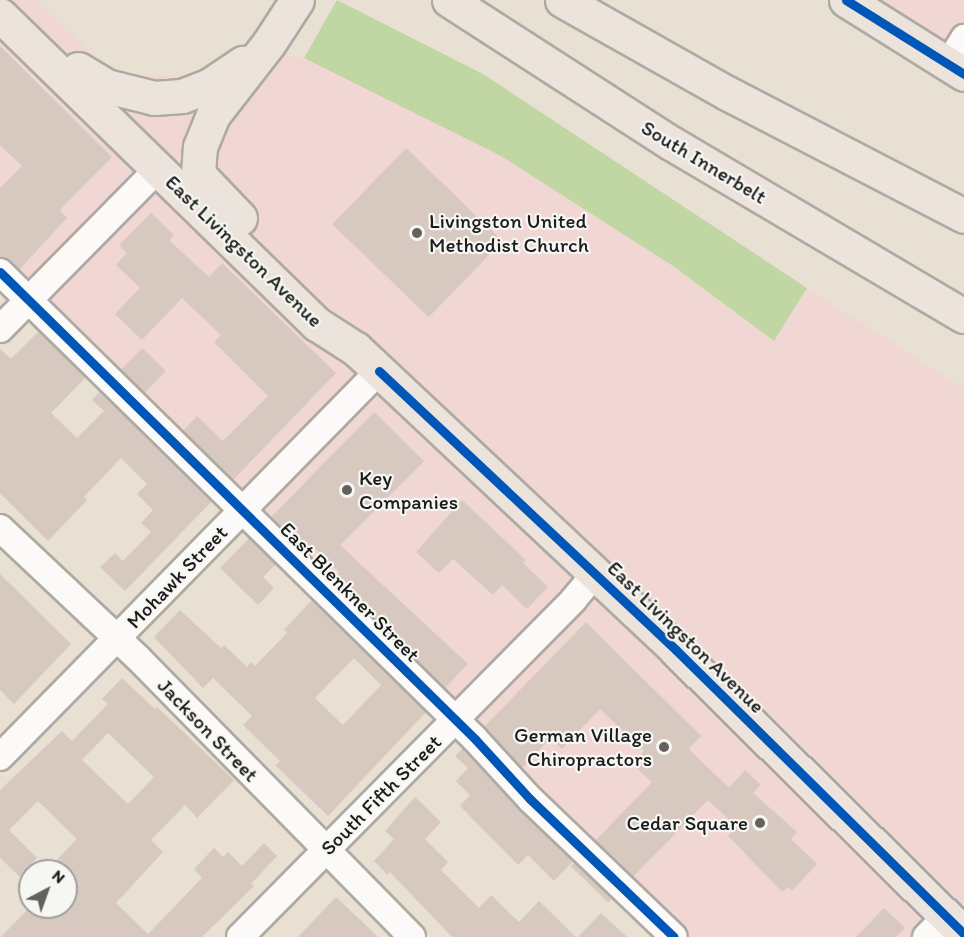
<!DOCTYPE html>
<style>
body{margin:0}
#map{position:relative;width:964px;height:937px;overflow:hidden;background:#e8e0d2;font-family:Itim,sans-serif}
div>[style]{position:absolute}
.built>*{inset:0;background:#f0d7d3}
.green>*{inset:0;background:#c1d7a3}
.building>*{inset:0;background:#d7c9c0;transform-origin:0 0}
.roads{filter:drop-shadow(2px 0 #afaaa1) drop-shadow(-2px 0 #afaaa1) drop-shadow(0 2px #afaaa1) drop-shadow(0 -2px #afaaa1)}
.street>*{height:26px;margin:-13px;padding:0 13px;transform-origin:13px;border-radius:13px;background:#fcfaf8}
.primary>*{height:33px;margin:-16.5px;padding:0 16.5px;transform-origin:16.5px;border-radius:16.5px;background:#ece4dc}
.highway>*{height:33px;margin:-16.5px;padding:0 16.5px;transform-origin:16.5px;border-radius:16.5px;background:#ece4dc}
.cycleway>*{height:9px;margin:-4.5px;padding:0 4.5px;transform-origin:4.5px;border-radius:4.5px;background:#0057b8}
.dots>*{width:16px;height:16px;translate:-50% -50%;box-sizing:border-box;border:3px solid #f6f6f2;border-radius:50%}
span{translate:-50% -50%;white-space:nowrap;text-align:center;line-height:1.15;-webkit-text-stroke:4.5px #f6f6f2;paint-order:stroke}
.street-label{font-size:21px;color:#1c1c1c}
.poi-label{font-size:21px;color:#1c1c1c}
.left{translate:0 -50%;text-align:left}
.right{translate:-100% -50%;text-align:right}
.north{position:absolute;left:18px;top:859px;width:60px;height:60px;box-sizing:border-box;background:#f6f6f2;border:2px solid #9f9f9c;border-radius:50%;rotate:41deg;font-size:16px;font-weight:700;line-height:24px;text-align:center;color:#1c1c1c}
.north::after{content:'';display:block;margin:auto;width:21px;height:27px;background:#63615c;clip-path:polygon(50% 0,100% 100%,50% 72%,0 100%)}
</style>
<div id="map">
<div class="built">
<i style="clip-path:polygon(0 0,36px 0,99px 61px,135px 76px,192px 75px,231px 53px,304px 58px,501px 156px,673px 266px,774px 340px,807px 288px,964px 388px,964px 937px,681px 937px,0 271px)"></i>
<i style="clip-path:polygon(844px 0,964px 0,964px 76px)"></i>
</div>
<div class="green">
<i style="clip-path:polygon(337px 0,483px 74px,807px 288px,774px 341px,673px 266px,501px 156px,304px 58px)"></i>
</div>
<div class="building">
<i style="clip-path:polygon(0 46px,112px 157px,60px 210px,67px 218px,19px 270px,10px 261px,0 257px,0 188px,22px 166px,0 145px)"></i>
<i style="left:406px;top:148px;width:134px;height:106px;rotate:44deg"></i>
<i style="clip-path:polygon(151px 213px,174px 235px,169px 240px,209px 277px,222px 263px,336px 373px,233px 480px,183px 431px,197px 416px,223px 441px,268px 396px,214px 342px,221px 335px,182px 298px,142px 340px,115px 314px,140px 288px,116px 265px,127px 253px,119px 245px)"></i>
<i style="clip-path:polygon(39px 331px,86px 377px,51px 413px,77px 438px,104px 411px,92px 400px,100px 391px,212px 501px,125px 591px,100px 567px,115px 553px,123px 561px,151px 532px,141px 523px,153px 510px,137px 494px,147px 484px,121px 458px,84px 497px,87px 500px,48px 541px,0 493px,0 349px,11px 359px)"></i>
<i style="left:142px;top:348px;width:33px;height:30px;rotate:44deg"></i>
<i style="clip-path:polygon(374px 412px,424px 461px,340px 545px,468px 664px,445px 688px,333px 579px,339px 572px,311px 545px,305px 551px,271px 517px)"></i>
<i style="clip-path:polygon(462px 500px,526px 560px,523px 563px,548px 587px,527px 609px,502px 585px,493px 595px,453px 559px,439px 573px,416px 552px)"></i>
<i style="clip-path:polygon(249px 538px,276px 564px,263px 577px,274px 588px,258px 605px,220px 568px)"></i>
<i style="clip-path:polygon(0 574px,71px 644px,14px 704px,0 690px)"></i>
<i style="clip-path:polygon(evenodd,312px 600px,426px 712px,328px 816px,275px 765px,280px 761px,243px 725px,252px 716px,213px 678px,203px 688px,154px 637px,180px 610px,221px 648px,224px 645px,247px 667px,251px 662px,255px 666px,287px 633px,284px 630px,312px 600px,354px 658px,381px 685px,343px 725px,315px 698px,354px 658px)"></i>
<i style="clip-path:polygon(586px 622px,701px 736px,689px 749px,729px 788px,745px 770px,761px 785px,753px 793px,797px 832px,791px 839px,817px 864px,792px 891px,788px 887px,782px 892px,728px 836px,737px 827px,708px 800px,633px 877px,595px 841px,652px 782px,632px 764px,644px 751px,600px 709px,562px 749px,551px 738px,522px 768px,484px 727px)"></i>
<i style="clip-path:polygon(evenodd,122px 678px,155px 709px,157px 707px,234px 780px,197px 818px,185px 805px,151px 840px,163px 852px,116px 903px,148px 934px,202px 878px,194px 869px,214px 848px,223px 857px,228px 852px,242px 866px,264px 843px,277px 856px,251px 884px,254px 886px,202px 937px,1px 937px,30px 907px,66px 907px,66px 871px,46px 871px,77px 839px,38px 801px,9px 830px,37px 858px,20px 877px,0 858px,0 790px,62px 731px,72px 741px,108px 704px,102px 699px,122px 678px,108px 733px,154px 777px,128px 804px,82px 760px,108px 733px)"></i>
<i style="clip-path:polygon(463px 748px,520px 810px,573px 861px,554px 881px,528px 855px,518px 865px,460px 806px,470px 795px,456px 781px,468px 768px,455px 756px)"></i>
<i style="clip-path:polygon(415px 797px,441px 822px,425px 839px,448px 862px,441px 870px,479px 908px,491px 895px,519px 922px,539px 901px,576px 937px,452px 937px,390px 872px,388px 875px,374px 861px,394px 839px,385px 831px)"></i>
<i style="left:575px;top:862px;width:52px;height:6px;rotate:44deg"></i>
<i style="clip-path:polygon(336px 897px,353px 913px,378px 937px,298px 937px)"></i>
<i style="clip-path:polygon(884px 908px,905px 928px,896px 937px,856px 937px)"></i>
<i style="clip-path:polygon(601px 913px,627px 937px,578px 937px)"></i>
</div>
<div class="roads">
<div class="street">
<i style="left:948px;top:64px;width:31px;rotate:-58deg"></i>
<i style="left:0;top:272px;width:666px;rotate:44.51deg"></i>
<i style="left:475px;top:739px;width:81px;rotate:47.5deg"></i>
<i style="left:530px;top:799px;width:199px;rotate:43.8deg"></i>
<i style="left:0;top:329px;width:225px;rotate:-45.4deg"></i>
<i style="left:0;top:528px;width:190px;rotate:43.3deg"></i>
<i style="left:138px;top:658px;width:391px;rotate:45.5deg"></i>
<i style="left:0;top:757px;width:541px;rotate:-45.52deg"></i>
<i style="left:240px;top:937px;width:475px;rotate:-45.3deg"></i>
<i style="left:574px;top:599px;width:33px;rotate:-50deg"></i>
<i style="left:926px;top:937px;width:29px;rotate:-46deg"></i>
</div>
<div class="primary">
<i style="left:846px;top:0;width:139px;rotate:32.1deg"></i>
<i style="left:0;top:15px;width:443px;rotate:44.3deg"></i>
<i style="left:317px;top:324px;width:46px;rotate:32.7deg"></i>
<i style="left:356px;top:349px;width:439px;rotate:43.2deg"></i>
<i style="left:676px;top:650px;width:404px;rotate:44.6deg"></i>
<i style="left:78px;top:69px;width:33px;rotate:31deg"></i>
<i style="left:106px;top:86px;width:49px;rotate:14deg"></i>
<i style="left:154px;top:98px;width:28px;rotate:-4deg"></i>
<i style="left:182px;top:96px;width:30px;rotate:-21deg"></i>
<i style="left:210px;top:85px;width:40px;rotate:-34deg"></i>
<i style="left:240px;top:218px;width:61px;rotate:-133.7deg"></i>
<i style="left:198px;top:174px;width:27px;rotate:-86deg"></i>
<i style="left:200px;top:147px;width:35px;rotate:-68deg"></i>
<i style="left:213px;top:115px;width:91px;rotate:-52.1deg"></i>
<i style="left:269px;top:43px;width:51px;rotate:-56.9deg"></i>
</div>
<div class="highway">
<i style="left:449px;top:0;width:264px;rotate:32.8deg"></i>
<i style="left:671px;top:143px;width:340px;rotate:30.6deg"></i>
<i style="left:562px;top:0;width:189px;rotate:29.4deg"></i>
<i style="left:727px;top:93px;width:267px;rotate:27.4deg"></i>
</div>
</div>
<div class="cycleway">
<i style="left:846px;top:0;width:139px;rotate:32.1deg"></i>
<i style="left:0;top:272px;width:666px;rotate:44.51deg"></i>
<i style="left:475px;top:739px;width:81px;rotate:47.5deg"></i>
<i style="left:530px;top:799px;width:199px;rotate:43.8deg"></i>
<i style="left:379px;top:371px;width:407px;rotate:43.2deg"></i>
<i style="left:676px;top:650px;width:404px;rotate:44.6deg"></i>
</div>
<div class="dots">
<i style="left:417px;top:233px;background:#63615c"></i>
<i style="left:347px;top:490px;background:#63615c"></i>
<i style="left:664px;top:747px;background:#63615c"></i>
<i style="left:760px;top:823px;background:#63615c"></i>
</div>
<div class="street-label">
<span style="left:704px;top:162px;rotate:31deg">South Innerbelt</span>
<span style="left:244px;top:251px;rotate:44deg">East Livingston Avenue</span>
<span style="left:177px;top:577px;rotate:-46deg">Mohawk Street</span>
<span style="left:350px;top:592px;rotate:45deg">East Blenkner Street</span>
<span style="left:686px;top:637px;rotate:44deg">East Livingston Avenue</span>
<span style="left:208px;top:730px;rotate:46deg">Jackson Street</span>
<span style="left:381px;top:795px;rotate:-45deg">South Fifth Street</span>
</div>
<div class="poi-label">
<span class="left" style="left:429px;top:233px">Livingston United<br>Methodist Church</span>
<span class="left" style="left:359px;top:490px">Key<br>Companies</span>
<span class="right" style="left:652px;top:747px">German Village<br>Chiropractors</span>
<span class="right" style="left:748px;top:823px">Cedar Square</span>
</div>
<div class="north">N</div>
</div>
